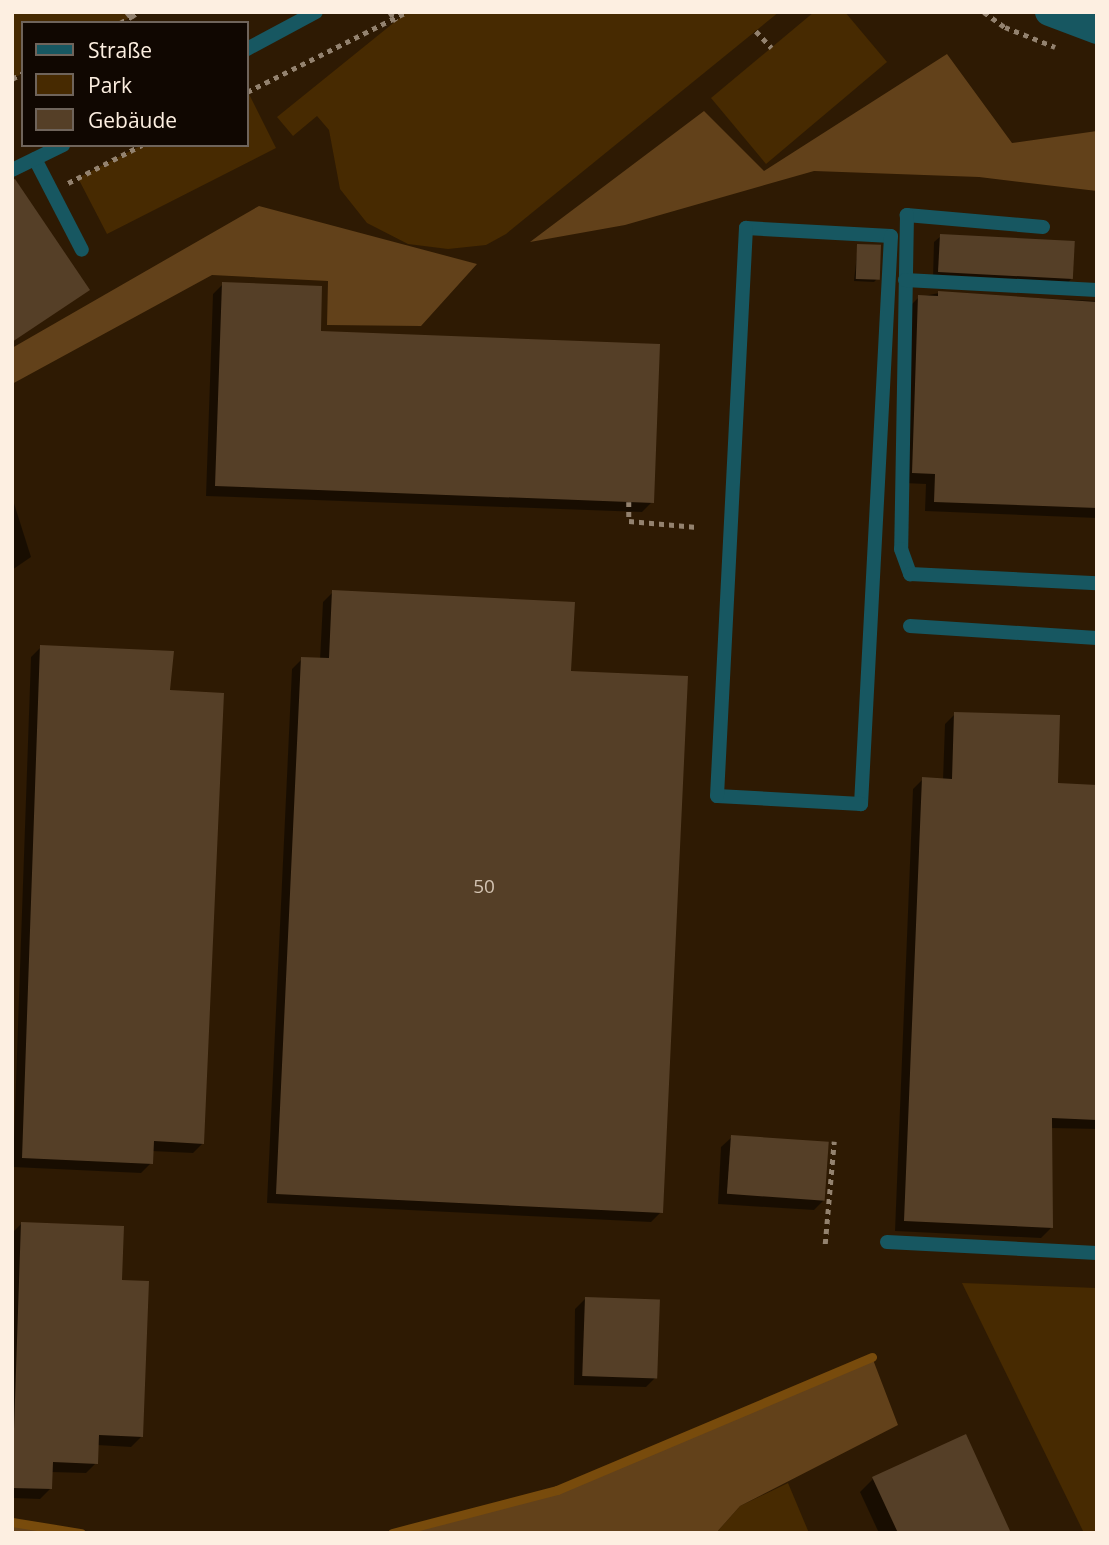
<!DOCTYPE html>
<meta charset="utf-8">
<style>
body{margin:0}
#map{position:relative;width:1109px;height:1545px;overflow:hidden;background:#2e1a03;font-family:"Open Sans",sans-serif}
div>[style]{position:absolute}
.green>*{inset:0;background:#472a01}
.forest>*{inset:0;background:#62411a}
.shadow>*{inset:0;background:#0007}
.stream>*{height:9px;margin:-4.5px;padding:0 4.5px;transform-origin:4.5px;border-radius:4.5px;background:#784b0c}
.building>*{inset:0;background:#553f27;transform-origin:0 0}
.path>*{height:4.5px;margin-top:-2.25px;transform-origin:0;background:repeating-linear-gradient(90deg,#93826f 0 5px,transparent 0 10px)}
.lane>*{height:14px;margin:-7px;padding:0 7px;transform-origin:7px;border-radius:7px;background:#175761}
.street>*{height:28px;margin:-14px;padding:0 14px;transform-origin:14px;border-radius:14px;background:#175761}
span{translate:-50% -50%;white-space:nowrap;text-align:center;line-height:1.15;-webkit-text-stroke:6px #100701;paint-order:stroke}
.number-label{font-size:19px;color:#d3c3b2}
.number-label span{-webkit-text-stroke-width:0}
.frame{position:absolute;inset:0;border:14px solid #fdefe1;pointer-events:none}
.legend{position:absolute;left:21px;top:21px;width:228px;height:126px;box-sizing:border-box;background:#100701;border:2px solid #6f645b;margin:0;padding:9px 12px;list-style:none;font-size:21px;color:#fdefe1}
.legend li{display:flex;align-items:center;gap:14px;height:35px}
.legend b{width:35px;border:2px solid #6f645b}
</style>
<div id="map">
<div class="green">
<i style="clip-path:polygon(12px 12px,127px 12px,131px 17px,120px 23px,23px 23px,23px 73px,12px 79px)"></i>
<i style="clip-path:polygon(407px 12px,779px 12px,506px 234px,486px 245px,448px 249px,408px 244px,367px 223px,340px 189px,329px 130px,317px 116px,293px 136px,277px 117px)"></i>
<i style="clip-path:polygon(814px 12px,845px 12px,887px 62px,766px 164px,711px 98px)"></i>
<i style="clip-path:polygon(248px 92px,276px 148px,107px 234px,78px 178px,142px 145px,247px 145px)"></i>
<i style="clip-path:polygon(962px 1283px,1097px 1288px,1097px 1533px,1084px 1533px)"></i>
<i style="clip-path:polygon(788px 1483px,809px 1533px,716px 1533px,740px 1506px)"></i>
</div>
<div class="forest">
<i style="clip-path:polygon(947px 54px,1012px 143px,1097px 131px,1097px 191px,979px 177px,814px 171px,625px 225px,530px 242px,704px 111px,764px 171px)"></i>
<i style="clip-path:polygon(259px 206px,477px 264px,421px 326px,327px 325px,328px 281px,212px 275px,12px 384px,12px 348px)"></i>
<i style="clip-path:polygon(872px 1357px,898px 1425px,740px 1506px,716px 1533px,392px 1533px,557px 1490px)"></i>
<i style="clip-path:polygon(12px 1522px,81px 1533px,12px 1533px)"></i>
</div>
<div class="shadow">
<i style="clip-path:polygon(941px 236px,1072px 278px,1066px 285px,933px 278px,934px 242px)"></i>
<i style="clip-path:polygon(858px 246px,877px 279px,874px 282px,854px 281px)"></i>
<i style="clip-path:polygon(223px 284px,319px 333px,652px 502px,642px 512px,206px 496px,213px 294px)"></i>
<i style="clip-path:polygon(939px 293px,1097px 301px,1097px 518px,925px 511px,926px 484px,903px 483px,909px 307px,919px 297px)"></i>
<i style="clip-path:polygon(12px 497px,31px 557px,12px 570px)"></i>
<i style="clip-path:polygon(333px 592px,570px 672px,661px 1212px,651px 1222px,267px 1203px,292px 669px,302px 659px,320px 660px,323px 602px)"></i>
<i style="clip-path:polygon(41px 647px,168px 692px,203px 1143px,193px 1153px,151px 1151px,151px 1163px,141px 1173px,13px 1167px,31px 657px)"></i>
<i style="clip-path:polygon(955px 714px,1056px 785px,1097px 786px,1097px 1129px,1051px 1128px,1051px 1228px,1041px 1238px,895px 1231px,913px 789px,923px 779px,943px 780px,945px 724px)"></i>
<i style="clip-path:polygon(732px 1137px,824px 1200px,814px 1210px,718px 1204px,721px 1147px)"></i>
<i style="clip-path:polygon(21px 1224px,120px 1281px,142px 1436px,131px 1447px,97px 1445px,96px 1463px,86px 1473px,51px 1472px,50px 1489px,40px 1499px,12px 1498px,12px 1233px)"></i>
<i style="clip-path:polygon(585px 1299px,657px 1376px,646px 1387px,574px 1385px,575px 1309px)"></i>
<i style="clip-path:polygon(874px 1478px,1009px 1533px,879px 1533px,860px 1492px)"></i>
</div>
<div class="stream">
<i style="left:12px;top:1522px;width:70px;rotate:9.1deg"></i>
<i style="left:392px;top:1533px;width:171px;rotate:-14.6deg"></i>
<i style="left:557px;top:1490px;width:342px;rotate:-22.9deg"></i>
</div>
<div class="building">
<i style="clip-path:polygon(15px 179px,90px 290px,12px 342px,12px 180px)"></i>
<i style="left:940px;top:234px;width:135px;height:38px;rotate:3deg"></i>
<i style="left:857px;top:244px;width:24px;height:35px;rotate:2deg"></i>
<i style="clip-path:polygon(222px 282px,322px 286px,321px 331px,660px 344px,654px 503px,215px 486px)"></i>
<i style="clip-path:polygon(938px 291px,1097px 302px,1097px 508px,934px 502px,935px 474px,912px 473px,918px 295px,938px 296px)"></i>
<i style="clip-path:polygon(332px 590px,575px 602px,571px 671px,688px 676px,663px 1213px,276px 1194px,301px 657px,329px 658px)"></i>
<i style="clip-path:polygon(40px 645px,174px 651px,170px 690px,224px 693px,204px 1144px,154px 1141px,153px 1164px,22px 1158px)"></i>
<i style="clip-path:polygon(954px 712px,1060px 715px,1058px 783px,1097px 785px,1097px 1120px,1052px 1118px,1053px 1228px,904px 1221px,922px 777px,952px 779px)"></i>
<i style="left:731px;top:1135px;width:98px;height:59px;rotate:4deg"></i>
<i style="clip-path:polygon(21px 1222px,124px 1226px,122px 1280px,149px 1281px,143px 1437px,99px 1435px,98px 1464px,53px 1462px,52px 1489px,12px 1488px)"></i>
<i style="left:585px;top:1297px;width:75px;height:79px;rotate:2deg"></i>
<i style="clip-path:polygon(966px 1434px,1011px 1533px,898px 1533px,872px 1477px)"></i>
</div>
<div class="path">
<i style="left:127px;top:12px;width:6px;rotate:51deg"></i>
<i style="left:131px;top:17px;width:9px;rotate:-36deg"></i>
<i style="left:390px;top:12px;width:11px;rotate:56deg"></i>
<i style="left:984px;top:12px;width:26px;rotate:36deg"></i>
<i style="left:1005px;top:27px;width:54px;rotate:21.8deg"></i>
<i style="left:120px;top:23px;width:13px;rotate:-29deg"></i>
<i style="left:756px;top:31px;width:23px;rotate:47deg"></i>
<i style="left:12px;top:79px;width:13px;rotate:-29deg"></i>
<i style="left:247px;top:92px;width:179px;rotate:-26.6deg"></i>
<i style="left:68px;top:183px;width:83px;rotate:-27.2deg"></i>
<i style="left:629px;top:502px;width:19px;rotate:90deg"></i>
<i style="left:629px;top:521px;width:68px;rotate:5deg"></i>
<i style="left:825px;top:1244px;width:103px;rotate:-85deg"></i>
</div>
<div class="lane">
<i style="left:247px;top:49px;width:78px;rotate:-28.2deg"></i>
<i style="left:35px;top:159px;width:102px;rotate:62.7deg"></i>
<i style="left:12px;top:170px;width:57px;rotate:-26.1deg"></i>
<i style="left:1043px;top:227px;width:137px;rotate:-175deg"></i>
<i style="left:907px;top:215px;width:334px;rotate:91deg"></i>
<i style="left:901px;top:549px;width:27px;rotate:70deg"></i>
<i style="left:910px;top:574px;width:187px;rotate:2.8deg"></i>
<i style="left:746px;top:228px;width:145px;rotate:3.2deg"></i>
<i style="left:891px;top:236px;width:569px;rotate:93.02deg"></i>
<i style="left:861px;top:804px;width:144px;rotate:-176.8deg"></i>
<i style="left:717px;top:796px;width:569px;rotate:-87.08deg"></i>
<i style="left:905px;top:280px;width:192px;rotate:3deg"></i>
<i style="left:910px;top:626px;width:187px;rotate:3.7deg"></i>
<i style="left:887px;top:1242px;width:210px;rotate:3deg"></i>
</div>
<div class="street">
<i style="left:1049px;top:12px;width:51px;rotate:20.6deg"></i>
</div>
<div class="number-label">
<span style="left:484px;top:887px">50</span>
</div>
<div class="frame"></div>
<ul class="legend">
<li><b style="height:9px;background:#175761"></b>Straße</li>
<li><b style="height:19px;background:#472a01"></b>Park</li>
<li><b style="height:19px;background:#553f27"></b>Gebäude</li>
</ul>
</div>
